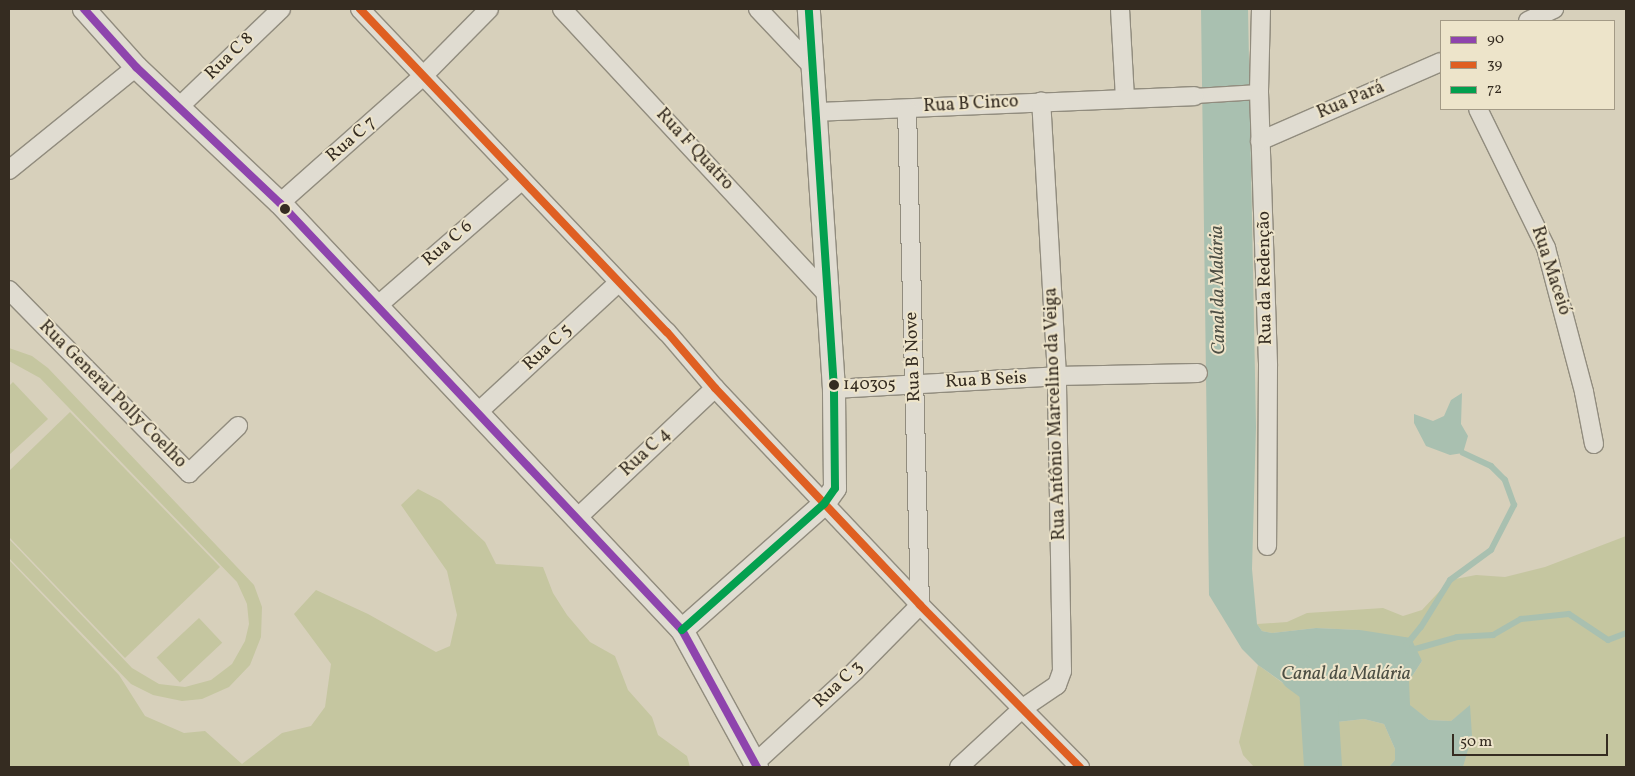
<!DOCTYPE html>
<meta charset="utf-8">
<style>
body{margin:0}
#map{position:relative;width:1635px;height:776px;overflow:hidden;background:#d7d0bb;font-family:Vollkorn,serif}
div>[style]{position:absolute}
.green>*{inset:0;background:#c5c6a0;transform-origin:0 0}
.water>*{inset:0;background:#a9c0b0}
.stream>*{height:6px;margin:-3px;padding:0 3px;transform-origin:3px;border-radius:3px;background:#a9c0b0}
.river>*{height:38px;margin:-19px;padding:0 19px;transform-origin:19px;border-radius:19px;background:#a9c0b0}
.roads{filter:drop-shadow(1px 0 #918c7e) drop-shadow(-1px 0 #918c7e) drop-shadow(0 1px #918c7e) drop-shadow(0 -1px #918c7e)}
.pedestrian>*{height:14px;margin:-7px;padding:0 7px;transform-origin:7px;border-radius:7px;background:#e0dcd1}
.minor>*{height:18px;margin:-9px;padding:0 9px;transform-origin:9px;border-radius:9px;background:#e0dcd1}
.tertiary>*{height:22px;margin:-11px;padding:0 11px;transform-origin:11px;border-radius:11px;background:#e0dcd1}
.bus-1>*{height:8px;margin:-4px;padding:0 4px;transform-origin:4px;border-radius:4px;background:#8e44ad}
.bus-2>*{height:8px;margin:-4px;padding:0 4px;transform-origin:4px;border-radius:4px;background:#df5f22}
.bus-3>*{height:8px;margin:-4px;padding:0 4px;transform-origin:4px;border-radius:4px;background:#03a04f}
.dots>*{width:14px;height:14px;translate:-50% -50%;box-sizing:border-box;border:2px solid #ede4ca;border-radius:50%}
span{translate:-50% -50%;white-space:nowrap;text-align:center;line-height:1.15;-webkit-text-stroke:4px #ede4ca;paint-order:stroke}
.bus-label{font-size:17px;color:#352c21}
.left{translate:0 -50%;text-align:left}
.street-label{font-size:18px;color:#352c21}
.water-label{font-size:19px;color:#4d4f44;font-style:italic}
.frame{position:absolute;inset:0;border:10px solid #352c21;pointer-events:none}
.legend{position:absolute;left:1440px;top:20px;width:175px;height:90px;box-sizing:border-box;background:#ede4ca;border:1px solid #a39a86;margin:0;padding:6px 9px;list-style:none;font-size:15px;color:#352c21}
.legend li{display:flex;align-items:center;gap:10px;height:25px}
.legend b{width:25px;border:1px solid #a39a86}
.scale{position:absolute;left:1452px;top:734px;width:156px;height:22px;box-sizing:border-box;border:2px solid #352c21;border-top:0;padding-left:6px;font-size:15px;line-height:18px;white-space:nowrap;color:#352c21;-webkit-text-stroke:4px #ede4ca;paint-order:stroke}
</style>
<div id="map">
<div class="green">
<i style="clip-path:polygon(9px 348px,32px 356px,48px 368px,254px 585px,262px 607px,261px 637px,250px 665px,229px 687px,202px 699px,182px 701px,153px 695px,131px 684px,9px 558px,9px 539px,132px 668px,159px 684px,185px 687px,211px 680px,232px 664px,245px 641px,249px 624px,247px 604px,237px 582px,40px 378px,9px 361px)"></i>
<i style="clip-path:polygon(13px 382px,48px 419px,9px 455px,9px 386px)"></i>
<i style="clip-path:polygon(70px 412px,220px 567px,125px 658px,9px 537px,9px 471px)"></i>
<i style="clip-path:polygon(418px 489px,441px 501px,485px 542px,496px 564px,543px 567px,553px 593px,567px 615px,590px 642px,615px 656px,628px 690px,652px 717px,658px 735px,687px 756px,690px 767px,9px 767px,9px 560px,119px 675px,145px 716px,184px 733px,205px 731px,242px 764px,282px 733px,311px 726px,325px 707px,331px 664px,294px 614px,316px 590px,368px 614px,436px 652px,450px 646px,457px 615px,447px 571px,401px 505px)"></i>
<i style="clip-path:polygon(1626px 536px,1626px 767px,1463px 767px,1470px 706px,1451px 721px,1429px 720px,1409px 705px,1409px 681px,1422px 661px,1360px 630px,1316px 628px,1272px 633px,1262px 631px,1257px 624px,1287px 622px,1307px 613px,1383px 608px,1403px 616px,1422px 610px,1450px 580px,1476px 575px,1505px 577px,1545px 567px)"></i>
<i style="left:199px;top:618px;width:34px;height:58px;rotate:47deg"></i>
<i style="clip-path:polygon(1258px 665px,1337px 722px,1364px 719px,1384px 724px,1395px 749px,1395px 760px,1389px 767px,1254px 767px,1243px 755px,1239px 742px)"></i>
</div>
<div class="water">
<i style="clip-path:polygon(1201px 9px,1248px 9px,1256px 427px,1252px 569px,1257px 624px,1262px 631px,1272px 633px,1316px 628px,1360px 630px,1411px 638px,1422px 661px,1409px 681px,1410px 705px,1429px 720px,1451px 721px,1470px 705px,1472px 736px,1463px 767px,1389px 767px,1395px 760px,1395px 749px,1384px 724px,1364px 719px,1337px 722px,1309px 709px,1302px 696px,1258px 665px,1242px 649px,1209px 595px)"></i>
<i style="clip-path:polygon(1462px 393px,1461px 424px,1468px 436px,1463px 453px,1450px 455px,1426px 446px,1414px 423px,1414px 414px,1433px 421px,1444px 416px,1451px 400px)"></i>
</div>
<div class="stream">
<i style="left:1407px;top:644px;width:22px;rotate:-51deg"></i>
<i style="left:1421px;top:627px;width:55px;rotate:-58.3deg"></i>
<i style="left:1450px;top:580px;width:51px;rotate:-36.2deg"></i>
<i style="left:1491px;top:550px;width:51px;rotate:-62.9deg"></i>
<i style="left:1514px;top:505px;width:27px;rotate:-110deg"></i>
<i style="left:1505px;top:480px;width:20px;rotate:-135deg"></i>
<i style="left:1491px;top:466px;width:31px;rotate:-155deg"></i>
<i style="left:1408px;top:651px;width:51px;rotate:-15.9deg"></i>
<i style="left:1457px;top:637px;width:36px;rotate:-3deg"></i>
<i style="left:1493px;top:635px;width:32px;rotate:-30deg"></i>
<i style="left:1521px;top:619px;width:48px;rotate:-5.9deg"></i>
<i style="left:1569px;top:614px;width:47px;rotate:33.7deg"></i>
<i style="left:1608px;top:640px;width:19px;rotate:-21deg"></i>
</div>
<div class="river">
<i style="left:1299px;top:673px;width:24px;rotate:36deg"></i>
<i style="left:1318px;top:687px;width:80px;rotate:86.4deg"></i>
</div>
<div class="roads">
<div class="pedestrian">
<i style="left:1195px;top:96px;width:64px;rotate:-3.6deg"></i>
</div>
<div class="minor">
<i style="left:360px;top:9px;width:446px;rotate:46.5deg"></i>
<i style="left:667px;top:332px;width:74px;rotate:49.4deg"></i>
<i style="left:715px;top:388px;width:299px;rotate:46.6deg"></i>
<i style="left:920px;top:605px;width:228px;rotate:45.4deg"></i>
<i style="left:562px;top:9px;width:386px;rotate:47.1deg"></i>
<i style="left:758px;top:9px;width:77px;rotate:46.6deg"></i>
<i style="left:1120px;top:9px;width:89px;rotate:86.8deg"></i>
<i style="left:1261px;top:9px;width:83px;rotate:91.4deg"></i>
<i style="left:1259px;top:92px;width:274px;rotate:88.1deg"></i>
<i style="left:1268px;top:366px;width:180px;rotate:90.3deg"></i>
<i style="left:1528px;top:21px;width:29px;rotate:-25deg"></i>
<i style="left:180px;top:106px;width:140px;rotate:-43.8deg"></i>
<i style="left:1478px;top:109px;width:155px;rotate:63.9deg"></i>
<i style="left:1546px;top:248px;width:149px;rotate:75.2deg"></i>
<i style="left:1584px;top:392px;width:53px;rotate:79.1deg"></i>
<i style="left:816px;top:112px;width:379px;rotate:-2.4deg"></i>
<i style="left:1260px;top:141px;width:197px;rotate:-23.6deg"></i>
<i style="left:9px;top:170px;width:164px;rotate:-39deg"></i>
<i style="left:280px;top:203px;width:191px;rotate:-41.6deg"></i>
<i style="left:423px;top:76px;width:94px;rotate:-45.4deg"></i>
<i style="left:9px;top:290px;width:257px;rotate:45.5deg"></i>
<i style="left:189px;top:473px;width:68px;rotate:-43.8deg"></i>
<i style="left:376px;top:307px;width:192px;rotate:-41deg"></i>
<i style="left:834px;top:389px;width:223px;rotate:-3.3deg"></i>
<i style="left:1057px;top:376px;width:141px;rotate:-1.2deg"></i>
<i style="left:477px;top:413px;width:193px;rotate:-42.7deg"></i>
<i style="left:576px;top:519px;width:191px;rotate:-43.3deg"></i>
<i style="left:755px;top:763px;width:137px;rotate:-42.6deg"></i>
<i style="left:856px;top:670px;width:91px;rotate:-45.4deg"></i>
<i style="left:920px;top:605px;width:496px;rotate:-91.5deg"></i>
<i style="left:959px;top:767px;width:87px;rotate:-42.7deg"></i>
<i style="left:1023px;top:708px;width:41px;rotate:-34.1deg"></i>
<i style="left:1057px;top:685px;width:15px;rotate:-70deg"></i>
<i style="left:1062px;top:671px;width:295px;rotate:-91deg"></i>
<i style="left:1057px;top:376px;width:275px;rotate:-93.3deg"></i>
</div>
<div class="tertiary">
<i style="left:84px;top:9px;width:78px;rotate:48.1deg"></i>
<i style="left:136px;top:67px;width:198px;rotate:43.4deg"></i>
<i style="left:280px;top:203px;width:586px;rotate:46.73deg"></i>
<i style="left:682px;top:630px;width:156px;rotate:61.3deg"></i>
<i style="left:682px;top:630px;width:190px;rotate:-41.6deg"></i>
<i style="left:824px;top:504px;width:19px;rotate:-55deg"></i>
<i style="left:835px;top:488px;width:99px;rotate:-90.6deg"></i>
<i style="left:834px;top:389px;width:381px;rotate:-93.8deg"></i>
</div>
</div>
<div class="bus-1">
<i style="left:84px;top:9px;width:78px;rotate:48.1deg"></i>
<i style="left:136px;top:67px;width:198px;rotate:43.4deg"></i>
<i style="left:280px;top:203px;width:586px;rotate:46.73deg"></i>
<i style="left:682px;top:630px;width:156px;rotate:61.3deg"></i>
</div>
<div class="bus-2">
<i style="left:360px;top:9px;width:446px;rotate:46.5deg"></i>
<i style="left:667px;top:332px;width:74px;rotate:49.4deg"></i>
<i style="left:715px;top:388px;width:299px;rotate:46.6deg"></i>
<i style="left:920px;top:605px;width:228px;rotate:45.4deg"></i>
</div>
<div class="bus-3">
<i style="left:682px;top:630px;width:190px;rotate:-41.6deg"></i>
<i style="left:824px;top:504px;width:19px;rotate:-55deg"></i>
<i style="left:835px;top:488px;width:99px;rotate:-90.6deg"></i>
<i style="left:834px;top:389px;width:381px;rotate:-93.8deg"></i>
</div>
<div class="dots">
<i style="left:285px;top:209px;background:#352c21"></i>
<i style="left:834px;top:385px;background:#352c21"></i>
</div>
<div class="bus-label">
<span class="left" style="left:843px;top:385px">140305</span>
</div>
<div class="street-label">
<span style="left:230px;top:57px;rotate:-44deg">Rua C 8</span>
<span style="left:1351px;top:101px;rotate:-23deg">Rua Pará</span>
<span style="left:971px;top:105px;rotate:-3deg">Rua B Cinco</span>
<span style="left:352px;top:140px;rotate:-41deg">Rua C 7</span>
<span style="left:694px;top:150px;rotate:47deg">Rua F Quatro</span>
<span style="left:448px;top:244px;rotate:-41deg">Rua C 6</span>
<span style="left:1550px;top:271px;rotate:72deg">Rua Maceió</span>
<span style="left:1266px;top:278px;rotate:-91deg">Rua da Redenção</span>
<span style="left:548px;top:348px;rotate:-43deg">Rua C 5</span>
<span style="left:914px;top:357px;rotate:-92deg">Rua B Nove</span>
<span style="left:986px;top:381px;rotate:-3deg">Rua B Seis</span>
<span style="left:112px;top:395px;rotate:45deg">Rua General Polly Coelho</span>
<span style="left:1056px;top:414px;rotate:-92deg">Rua Antônio Marcelino da Veiga</span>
<span style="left:646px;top:453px;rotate:-43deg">Rua C 4</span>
<span style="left:839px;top:685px;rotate:-43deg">Rua C 3</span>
</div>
<div class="water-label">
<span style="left:1219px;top:290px;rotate:-91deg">Canal da Malária</span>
<span style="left:1346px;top:675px">Canal da Malária</span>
</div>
<div class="frame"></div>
<ul class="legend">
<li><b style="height:6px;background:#8e44ad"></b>90</li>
<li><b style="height:6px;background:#df5f22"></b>39</li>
<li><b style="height:6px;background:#03a04f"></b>72</li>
</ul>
<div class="scale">50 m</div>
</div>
